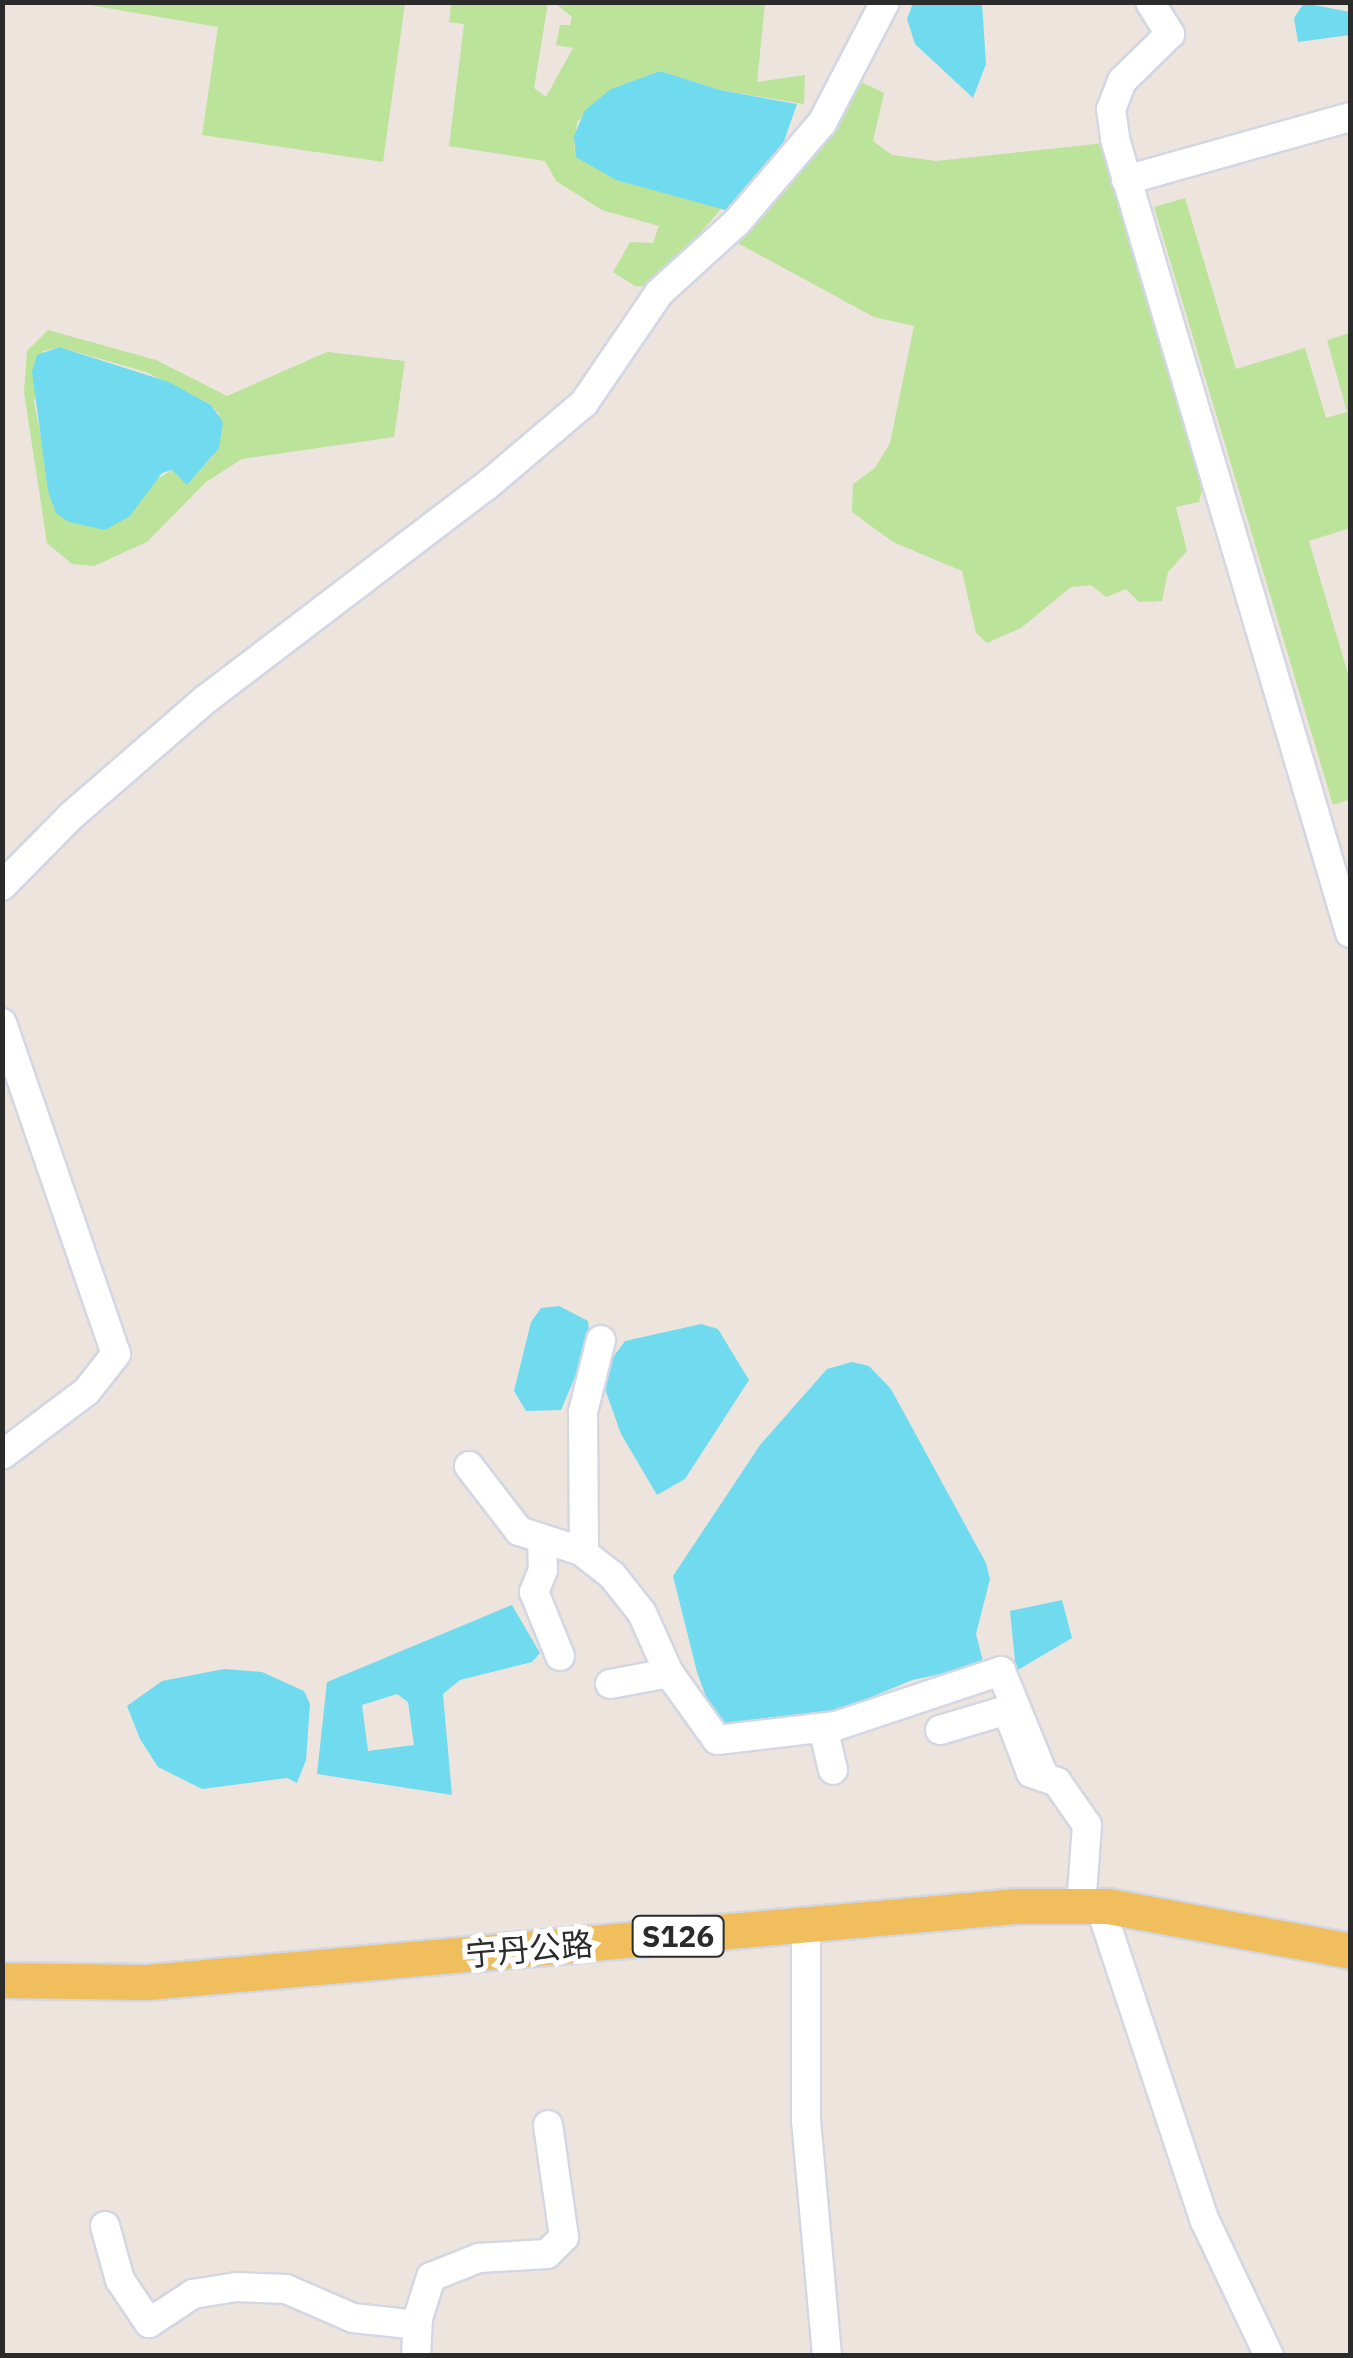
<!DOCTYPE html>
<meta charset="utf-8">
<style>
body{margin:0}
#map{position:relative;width:1353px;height:2358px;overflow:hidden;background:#ede4dd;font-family:"IBM Plex Sans","Noto Sans SC",sans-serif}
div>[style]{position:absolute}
.green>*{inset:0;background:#bbe399}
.water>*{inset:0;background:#70dbef}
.roads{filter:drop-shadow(2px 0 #d2d7e3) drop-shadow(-2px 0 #d2d7e3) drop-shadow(0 2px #d2d7e3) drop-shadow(0 -2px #d2d7e3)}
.minor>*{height:28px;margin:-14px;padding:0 14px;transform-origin:14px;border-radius:14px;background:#fff}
.major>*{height:35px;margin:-17.5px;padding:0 17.5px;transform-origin:17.5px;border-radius:17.5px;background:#f1be5d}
span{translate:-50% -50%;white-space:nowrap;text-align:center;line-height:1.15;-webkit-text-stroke:10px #fff;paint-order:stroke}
.shield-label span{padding:2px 8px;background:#fff;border:2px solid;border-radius:8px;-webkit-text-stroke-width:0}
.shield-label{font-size:30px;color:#2b2b2b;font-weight:700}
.street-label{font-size:32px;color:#2b2b2b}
.frame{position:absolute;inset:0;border:5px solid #2b2b2b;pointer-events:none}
</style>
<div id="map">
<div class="green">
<i style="clip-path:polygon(78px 3px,405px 3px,383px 162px,202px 135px,218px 27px)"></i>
<i style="clip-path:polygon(451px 3px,548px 3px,534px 88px,546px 97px,573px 48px,556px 45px,560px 25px,570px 25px,572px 17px,555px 3px,765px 3px,757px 82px,805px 75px,804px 104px,720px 90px,660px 71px,611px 89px,577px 122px,574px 147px,616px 180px,722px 208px,653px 287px,635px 286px,613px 272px,630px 242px,653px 243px,659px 226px,602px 210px,556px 181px,545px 161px,449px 146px,464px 24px,449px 22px)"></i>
<i style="clip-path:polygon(857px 80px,884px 93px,873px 141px,892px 155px,936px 161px,1105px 143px,1202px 490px,1199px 502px,1176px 507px,1187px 551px,1168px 572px,1162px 601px,1139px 602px,1126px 589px,1106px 597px,1091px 585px,1071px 587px,1021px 628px,987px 643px,976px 633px,962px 571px,893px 542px,852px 512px,853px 484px,875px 468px,890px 443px,914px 326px,874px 317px,732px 240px)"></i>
<i style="clip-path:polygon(1185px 198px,1236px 369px,1305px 348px,1326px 418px,1347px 412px,1327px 340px,1350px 333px,1350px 528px,1309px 541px,1350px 681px,1350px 799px,1333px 805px,1154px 207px)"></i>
<i style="clip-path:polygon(evenodd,48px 330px,156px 360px,227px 396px,327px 352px,405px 361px,394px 437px,242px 459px,206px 482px,147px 542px,94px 566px,72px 564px,47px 543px,24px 392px,27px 351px,48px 330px,59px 347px,146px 372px,210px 404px,219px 414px,213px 456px,189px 482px,172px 470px,149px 484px,56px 513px,34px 402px,43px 351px,59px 347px)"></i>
</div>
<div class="water">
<i style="clip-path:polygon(913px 3px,982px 3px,986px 64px,973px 98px,915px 44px,907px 19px)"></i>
<i style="clip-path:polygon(1304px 3px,1350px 12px,1350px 35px,1298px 42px,1294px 18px)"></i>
<i style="clip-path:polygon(660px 71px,720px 90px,797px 104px,782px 147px,729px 211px,616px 180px,576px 157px,574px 136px,585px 110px,611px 89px)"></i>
<i style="clip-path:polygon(59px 347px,169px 382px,211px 405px,223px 422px,219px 448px,187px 485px,172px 470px,162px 473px,130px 516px,105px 530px,69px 522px,56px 513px,48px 491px,32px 372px,37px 355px)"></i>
<i style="clip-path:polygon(559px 1306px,588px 1321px,590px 1342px,561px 1410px,526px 1411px,514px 1391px,531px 1322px,541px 1308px)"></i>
<i style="clip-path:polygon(701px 1324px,718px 1329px,749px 1380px,685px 1479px,657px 1495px,621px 1434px,600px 1375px,625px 1341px)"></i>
<i style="clip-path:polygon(852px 1362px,869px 1366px,891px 1389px,986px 1563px,990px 1579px,976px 1634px,984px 1665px,912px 1680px,843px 1709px,730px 1736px,715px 1721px,697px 1672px,673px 1576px,760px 1445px,827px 1369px)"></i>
<i style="clip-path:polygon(1062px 1600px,1072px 1638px,1016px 1671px,1010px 1611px)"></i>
<i style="clip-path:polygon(evenodd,512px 1605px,540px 1653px,532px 1662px,460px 1680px,443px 1694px,452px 1795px,317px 1774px,327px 1682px,512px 1605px,397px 1694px,408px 1702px,414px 1745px,368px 1751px,362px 1705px,397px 1694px)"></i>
<i style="clip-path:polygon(224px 1669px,262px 1672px,304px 1691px,310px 1704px,306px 1760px,297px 1783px,287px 1778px,202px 1789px,158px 1767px,140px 1739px,127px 1706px,162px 1681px)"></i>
</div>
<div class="roads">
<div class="minor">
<i style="left:1150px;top:2px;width:38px;rotate:58deg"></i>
<i style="left:1170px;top:34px;width:67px;rotate:135.6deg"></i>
<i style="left:1122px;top:81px;width:30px;rotate:111deg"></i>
<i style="left:1111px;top:109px;width:30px;rotate:82deg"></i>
<i style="left:1115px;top:139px;width:828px;rotate:73.51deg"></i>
<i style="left:1126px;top:180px;width:233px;rotate:-15.7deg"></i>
<i style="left:2px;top:886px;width:98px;rotate:-45.4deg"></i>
<i style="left:71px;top:816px;width:177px;rotate:-40.9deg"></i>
<i style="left:205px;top:700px;width:352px;rotate:-37.3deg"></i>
<i style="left:485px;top:487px;width:130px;rotate:-40.3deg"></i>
<i style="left:584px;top:403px;width:133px;rotate:-55.7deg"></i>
<i style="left:659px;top:293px;width:105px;rotate:-42.3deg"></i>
<i style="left:737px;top:222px;width:130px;rotate:-49.4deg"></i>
<i style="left:822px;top:123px;width:136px;rotate:-62.5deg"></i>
<i style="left:2px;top:1023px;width:350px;rotate:71deg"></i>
<i style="left:116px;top:1354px;width:47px;rotate:128.1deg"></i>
<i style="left:87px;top:1391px;width:106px;rotate:143deg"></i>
<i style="left:469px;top:1466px;width:82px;rotate:52.4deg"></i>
<i style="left:519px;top:1531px;width:65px;rotate:17.9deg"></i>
<i style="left:581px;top:1551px;width:39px;rotate:38deg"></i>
<i style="left:612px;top:1575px;width:48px;rotate:51.7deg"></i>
<i style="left:642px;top:1613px;width:66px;rotate:65.8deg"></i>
<i style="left:669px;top:1673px;width:82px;rotate:54.4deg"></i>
<i style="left:717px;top:1740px;width:120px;rotate:-6.7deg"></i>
<i style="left:836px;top:1726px;width:174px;rotate:-18.4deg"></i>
<i style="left:1001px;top:1671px;width:111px;rotate:67.8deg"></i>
<i style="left:542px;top:1541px;width:29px;rotate:88deg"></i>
<i style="left:543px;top:1570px;width:24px;rotate:112deg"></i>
<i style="left:534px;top:1592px;width:69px;rotate:67.9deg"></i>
<i style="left:584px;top:1553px;width:141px;rotate:-90.4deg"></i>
<i style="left:583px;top:1412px;width:74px;rotate:-76deg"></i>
<i style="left:610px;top:1684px;width:60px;rotate:-10.6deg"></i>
<i style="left:823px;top:1728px;width:43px;rotate:76.6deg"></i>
<i style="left:940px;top:1730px;width:70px;rotate:-16.6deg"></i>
<i style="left:1007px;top:1710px;width:67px;rotate:69.1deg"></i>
<i style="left:1031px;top:1773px;width:28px;rotate:19deg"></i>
<i style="left:1057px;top:1782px;width:52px;rotate:55.1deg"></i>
<i style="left:1087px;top:1825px;width:81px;rotate:94.2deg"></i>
<i style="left:1100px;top:1906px;width:332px;rotate:71.6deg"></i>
<i style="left:1205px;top:2221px;width:149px;rotate:64.6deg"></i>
<i style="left:806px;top:1925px;width:195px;rotate:90deg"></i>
<i style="left:806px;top:2120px;width:237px;rotate:84.9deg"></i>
<i style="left:105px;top:2226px;width:56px;rotate:74.5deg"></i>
<i style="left:120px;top:2280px;width:52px;rotate:56deg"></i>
<i style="left:149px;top:2323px;width:53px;rotate:-33.4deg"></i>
<i style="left:193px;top:2294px;width:44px;rotate:-9.2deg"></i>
<i style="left:236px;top:2287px;width:50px;rotate:2.3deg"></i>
<i style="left:286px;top:2289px;width:73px;rotate:23.4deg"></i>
<i style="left:353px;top:2318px;width:64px;rotate:6.2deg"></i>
<i style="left:416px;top:2356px;width:38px;rotate:-87deg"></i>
<i style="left:418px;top:2318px;width:43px;rotate:-72.4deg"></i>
<i style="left:431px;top:2277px;width:52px;rotate:-21.6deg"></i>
<i style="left:479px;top:2258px;width:68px;rotate:-3.4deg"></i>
<i style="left:547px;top:2254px;width:24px;rotate:-45deg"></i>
<i style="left:564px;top:2237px;width:113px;rotate:-98.1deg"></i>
</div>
<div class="major">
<i style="left:2px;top:1980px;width:145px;rotate:0.8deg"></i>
<i style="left:147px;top:1982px;width:871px;rotate:-5deg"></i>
<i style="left:1015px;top:1906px;width:93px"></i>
<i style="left:1108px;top:1906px;width:246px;rotate:10.5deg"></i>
</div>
</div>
<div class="shield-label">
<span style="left:678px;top:1936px">S126</span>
</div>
<div class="street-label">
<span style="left:529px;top:1949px;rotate:-5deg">宁丹公路</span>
</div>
<div class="frame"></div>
</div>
